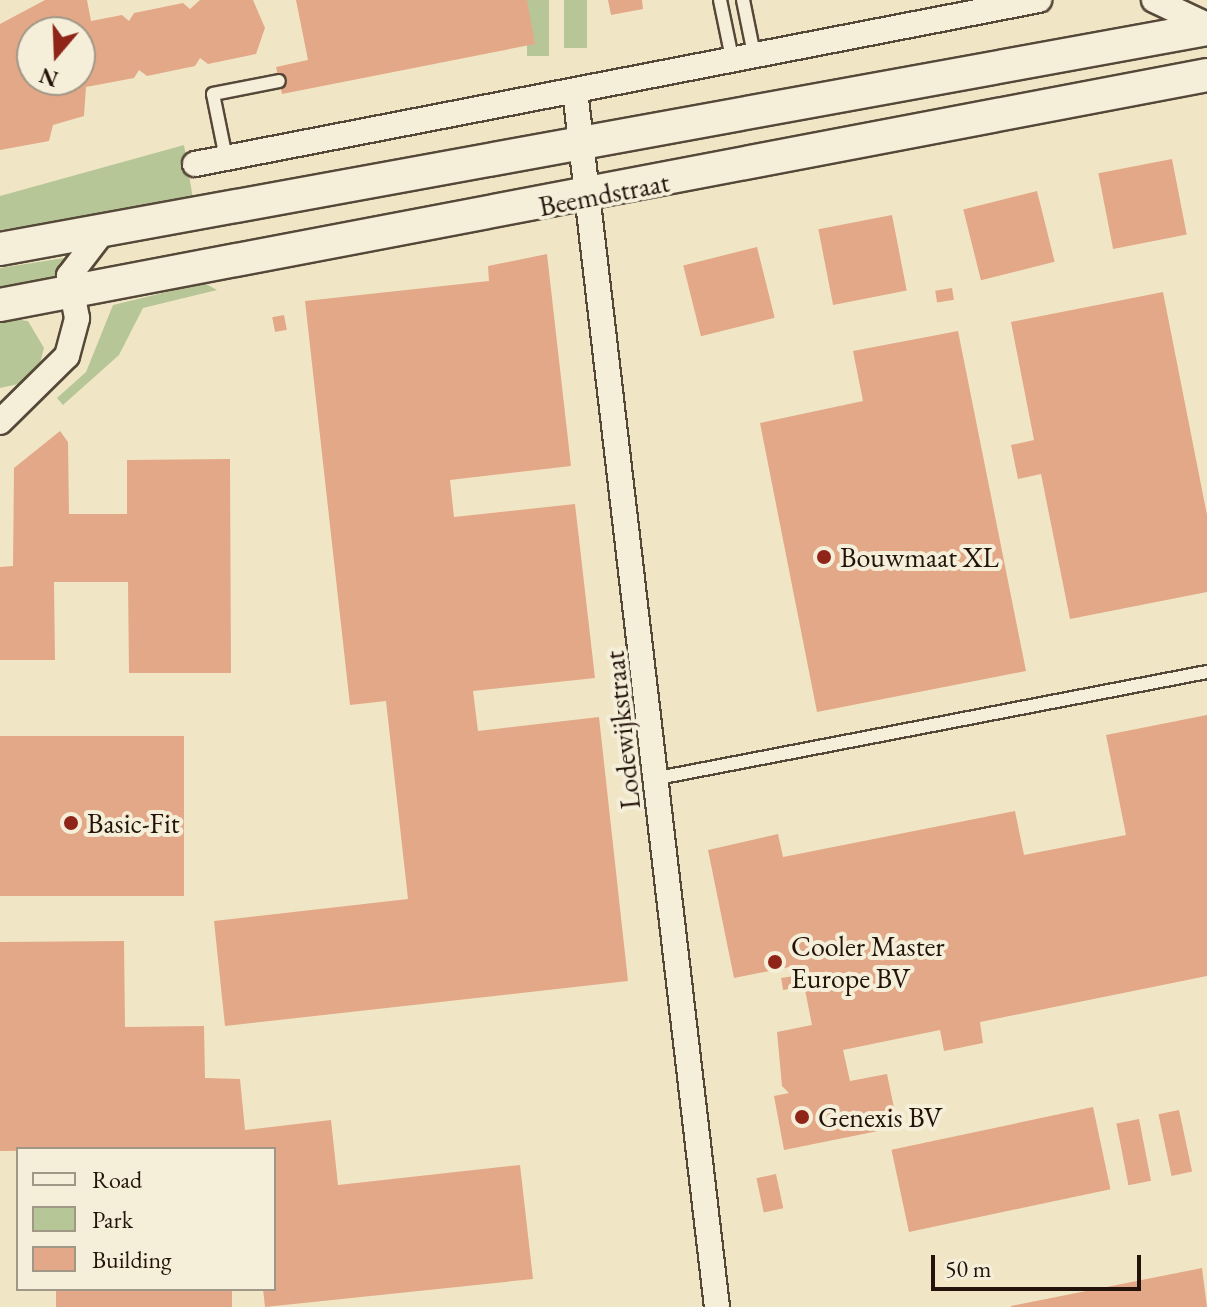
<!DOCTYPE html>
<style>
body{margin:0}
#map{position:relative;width:1207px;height:1307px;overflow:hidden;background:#f0e6c6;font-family:"EB Garamond",serif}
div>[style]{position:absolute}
.green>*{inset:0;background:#b7c697;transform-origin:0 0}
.building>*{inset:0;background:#e3a887;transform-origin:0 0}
.roads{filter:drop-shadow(2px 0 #564839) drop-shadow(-2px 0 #564839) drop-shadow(0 2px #564839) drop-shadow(0 -2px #564839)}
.lane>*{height:12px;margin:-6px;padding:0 6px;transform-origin:6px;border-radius:6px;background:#f5efda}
.street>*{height:24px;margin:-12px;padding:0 12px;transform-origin:12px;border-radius:12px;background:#f5efda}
.secondary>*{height:32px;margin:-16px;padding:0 16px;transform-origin:16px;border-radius:16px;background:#f5efda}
.dots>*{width:22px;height:22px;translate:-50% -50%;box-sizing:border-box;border:4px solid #f5efda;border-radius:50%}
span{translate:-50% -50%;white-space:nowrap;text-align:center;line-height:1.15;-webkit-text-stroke:8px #f5efda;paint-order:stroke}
.street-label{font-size:28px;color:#23130a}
.poi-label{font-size:28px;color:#23130a}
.left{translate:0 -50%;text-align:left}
.legend{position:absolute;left:16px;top:1147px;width:260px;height:144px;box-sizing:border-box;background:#f5efda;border:2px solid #a19787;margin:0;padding:10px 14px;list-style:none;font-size:24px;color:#23130a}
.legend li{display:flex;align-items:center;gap:16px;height:40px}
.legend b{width:40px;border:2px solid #a19787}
.north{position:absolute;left:16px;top:16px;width:80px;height:80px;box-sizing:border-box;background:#f5efda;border:2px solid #a19787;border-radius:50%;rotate:199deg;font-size:22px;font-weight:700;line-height:32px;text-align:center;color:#23130a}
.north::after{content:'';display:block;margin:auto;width:28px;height:36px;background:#8f2418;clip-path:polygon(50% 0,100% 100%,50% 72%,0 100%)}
.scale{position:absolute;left:931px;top:1255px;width:210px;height:36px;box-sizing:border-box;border:4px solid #23130a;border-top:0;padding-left:10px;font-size:24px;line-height:28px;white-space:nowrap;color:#23130a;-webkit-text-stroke:6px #f5efda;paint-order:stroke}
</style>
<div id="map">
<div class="green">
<i style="left:527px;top:0;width:22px;height:56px"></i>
<i style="left:564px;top:0;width:23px;height:48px"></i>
<i style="clip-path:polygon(184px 145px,193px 199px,0 230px,0 196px)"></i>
<i style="clip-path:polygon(64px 258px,53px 283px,0 292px,0 268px)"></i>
<i style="clip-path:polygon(204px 283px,217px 290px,143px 308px,119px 355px,63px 405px,57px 398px,86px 372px,113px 305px)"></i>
<i style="clip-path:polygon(0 317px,28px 321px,44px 348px,39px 367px,23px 383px,0 388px)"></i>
</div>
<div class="building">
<i style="clip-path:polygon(evenodd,45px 0,87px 0,91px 21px,122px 15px,129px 21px,134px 13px,183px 3px,190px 9px,200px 0,253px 0,265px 28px,256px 54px,208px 64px,200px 58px,195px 66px,147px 76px,139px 70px,134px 78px,86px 87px,84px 116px,53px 125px,49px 141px,0 150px,0 24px,45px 0,32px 32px,80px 32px,80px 80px,32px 80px,32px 32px)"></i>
<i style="clip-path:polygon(296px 0,527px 0,535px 44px,282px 94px,276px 67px,308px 60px)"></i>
<i style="clip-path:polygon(608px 0,642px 0,643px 9px,611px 15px)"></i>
<i style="left:1172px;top:159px;width:77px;height:75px;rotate:79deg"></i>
<i style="left:1037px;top:191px;width:73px;height:76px;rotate:76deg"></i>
<i style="left:892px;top:215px;width:77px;height:75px;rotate:79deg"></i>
<i style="left:757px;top:247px;width:73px;height:76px;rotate:76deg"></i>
<i style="clip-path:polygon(547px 254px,571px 466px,450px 480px,454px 517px,575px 504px,595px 678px,473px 691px,478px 731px,599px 717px,628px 981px,225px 1026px,214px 921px,408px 899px,386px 701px,350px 705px,305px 301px,489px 281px,488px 266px)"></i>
<i style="left:952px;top:288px;width:12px;height:17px;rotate:81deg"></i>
<i style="clip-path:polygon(1163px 292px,1207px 515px,1207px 592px,1070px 619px,1041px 474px,1018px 479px,1011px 445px,1034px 440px,1011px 322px)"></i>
<i style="left:284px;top:315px;width:15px;height:12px;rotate:79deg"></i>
<i style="clip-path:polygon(958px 331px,1026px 671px,817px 712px,760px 423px,863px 401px,853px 351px)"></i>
<i style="clip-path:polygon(60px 431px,68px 442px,69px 514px,127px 514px,127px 460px,230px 459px,231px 673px,129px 673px,128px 582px,54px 582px,55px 660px,0 660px,0 567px,13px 566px,14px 468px)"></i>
<i style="clip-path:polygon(1207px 715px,1207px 976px,980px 1022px,983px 1043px,944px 1051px,940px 1030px,843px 1050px,850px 1081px,887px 1074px,898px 1127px,784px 1150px,774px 1096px,789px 1093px,782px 1086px,777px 1032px,812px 1025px,800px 965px,734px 978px,708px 850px,778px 834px,783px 857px,1015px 811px,1024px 855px,1126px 835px,1106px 735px)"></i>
<i style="left:184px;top:736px;width:160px;height:184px;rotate:90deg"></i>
<i style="clip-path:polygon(124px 941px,125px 1027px,204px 1026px,205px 1078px,240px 1079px,245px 1130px,331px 1120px,338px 1185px,520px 1165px,533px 1279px,265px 1307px,263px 1289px,274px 1289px,274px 1149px,0 1151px,0 942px)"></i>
<i style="left:794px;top:976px;width:12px;height:13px;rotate:81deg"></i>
<i style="left:1093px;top:1107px;width:84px;height:206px;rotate:78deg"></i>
<i style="left:1179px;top:1110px;width:63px;height:21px;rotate:78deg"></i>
<i style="left:1139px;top:1119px;width:63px;height:23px;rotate:79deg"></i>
<i style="left:776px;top:1174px;width:35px;height:20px;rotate:78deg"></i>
<i style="clip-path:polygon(1202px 1268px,1207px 1307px,1011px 1307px,1011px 1306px)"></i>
<i style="left:56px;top:1289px;width:176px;height:18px"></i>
</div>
<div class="roads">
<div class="lane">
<i style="left:720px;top:0;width:59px;rotate:78.3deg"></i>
<i style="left:743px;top:0;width:55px;rotate:78.5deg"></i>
<i style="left:226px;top:158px;width:65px;rotate:-101.5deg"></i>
<i style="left:213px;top:94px;width:67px;rotate:-11.1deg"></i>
<i style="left:658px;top:778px;width:559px;rotate:-10.93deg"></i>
</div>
<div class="street">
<i style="left:1154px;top:0;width:59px;rotate:25.3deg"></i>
<i style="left:575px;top:91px;width:1224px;rotate:83.34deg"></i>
<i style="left:195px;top:164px;width:860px;rotate:-11deg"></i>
<i style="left:0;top:422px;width:94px;rotate:-44.6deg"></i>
<i style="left:67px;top:356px;width:39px;rotate:-75deg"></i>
<i style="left:77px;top:318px;width:43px;rotate:-100.8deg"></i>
<i style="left:69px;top:276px;width:58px;rotate:-52.7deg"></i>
</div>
<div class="secondary">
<i style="left:0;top:249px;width:1227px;rotate:-10.33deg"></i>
<i style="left:0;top:305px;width:1229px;rotate:-10.79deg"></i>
</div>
</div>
<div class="dots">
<i style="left:824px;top:557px;background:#8f2418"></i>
<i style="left:71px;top:823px;background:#8f2418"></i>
<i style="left:775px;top:962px;background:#8f2418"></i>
<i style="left:802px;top:1117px;background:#8f2418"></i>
</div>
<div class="street-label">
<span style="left:604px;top:194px;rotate:-11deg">Beemdstraat</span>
<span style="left:622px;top:730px;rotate:-96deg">Lodewijkstraat</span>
</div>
<div class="poi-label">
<span class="left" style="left:840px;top:557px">Bouwmaat XL</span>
<span class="left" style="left:87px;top:823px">Basic-Fit</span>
<span class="left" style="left:791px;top:962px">Cooler Master<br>Europe BV</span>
<span class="left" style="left:818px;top:1117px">Genexis BV</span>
</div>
<ul class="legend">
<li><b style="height:10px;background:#f5efda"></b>Road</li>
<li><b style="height:22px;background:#b7c697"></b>Park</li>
<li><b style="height:22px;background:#e3a887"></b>Building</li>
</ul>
<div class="north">N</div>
<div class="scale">50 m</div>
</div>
